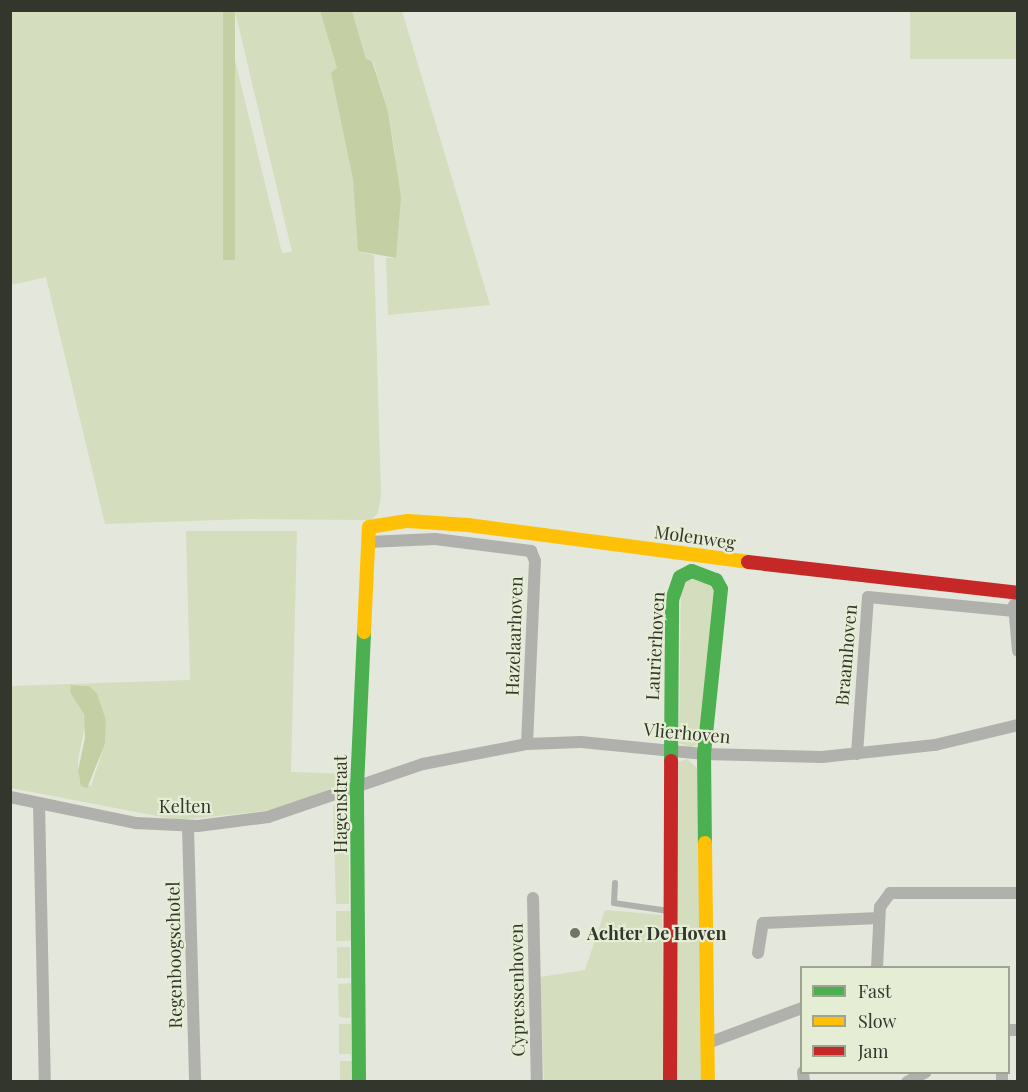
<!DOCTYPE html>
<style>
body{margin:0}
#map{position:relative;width:1028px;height:1092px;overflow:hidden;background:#e4e7db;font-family:"Playfair Display",serif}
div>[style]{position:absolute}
.green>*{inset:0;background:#d4ddbe;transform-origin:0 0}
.forest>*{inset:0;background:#c4cfa4;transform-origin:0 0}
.lane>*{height:6px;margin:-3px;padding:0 3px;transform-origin:3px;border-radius:3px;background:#b0b1ac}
.street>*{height:12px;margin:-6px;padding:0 6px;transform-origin:6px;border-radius:6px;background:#b0b1ac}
.fast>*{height:14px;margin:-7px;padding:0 7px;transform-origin:7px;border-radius:7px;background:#4caf50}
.slow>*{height:14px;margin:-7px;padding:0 7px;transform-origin:7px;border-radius:7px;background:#ffc107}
.jam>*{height:14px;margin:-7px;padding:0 7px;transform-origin:7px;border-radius:7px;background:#c62828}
.dots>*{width:16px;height:16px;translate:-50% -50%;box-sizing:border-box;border:3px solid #e6edd5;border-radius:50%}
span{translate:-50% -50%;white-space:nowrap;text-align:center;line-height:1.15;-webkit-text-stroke:4.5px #e6edd5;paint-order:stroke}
.street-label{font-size:18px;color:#33362d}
.poi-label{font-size:18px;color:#33362d;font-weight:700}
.left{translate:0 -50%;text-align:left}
.frame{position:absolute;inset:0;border:12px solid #33362d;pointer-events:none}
.legend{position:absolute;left:800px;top:966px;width:210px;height:108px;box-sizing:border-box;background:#e6edd5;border:2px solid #9ea492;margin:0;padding:8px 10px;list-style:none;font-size:18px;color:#33362d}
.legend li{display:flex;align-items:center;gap:12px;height:30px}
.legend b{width:30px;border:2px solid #9ea492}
</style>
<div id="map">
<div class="green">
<i style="clip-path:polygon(11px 11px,223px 11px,282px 253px,292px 252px,235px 11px,320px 11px,337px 68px,356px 199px,358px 251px,374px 255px,381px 496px,378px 513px,371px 520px,247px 519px,105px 524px,46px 277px,11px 285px)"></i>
<i style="clip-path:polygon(352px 11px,402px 11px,490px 305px,388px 315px,386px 258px,396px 258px,395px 152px,388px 111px,373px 61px,366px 59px)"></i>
<i style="left:910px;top:11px;width:107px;height:48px"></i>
<i style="clip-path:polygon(evenodd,186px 531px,297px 531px,291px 772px,350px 774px,350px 781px,274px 810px,178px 820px,11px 788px,11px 686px,190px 680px,186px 531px,71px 685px,89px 686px,97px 693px,106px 720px,105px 744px,91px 786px,79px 779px,78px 759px,85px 726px,83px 710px,70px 692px,71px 685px)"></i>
<i style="clip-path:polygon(695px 578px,710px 585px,715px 594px,702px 739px,692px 748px,679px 743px,681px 584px)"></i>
<i style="clip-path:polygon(687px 759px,699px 770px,703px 1081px,675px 1082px,679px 762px)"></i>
<i style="clip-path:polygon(341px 800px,349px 804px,349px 904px,336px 904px,333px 806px)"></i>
<i style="clip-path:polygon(605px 910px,662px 915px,665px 1081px,544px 1081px,540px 977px,585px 970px)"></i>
<i style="left:336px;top:911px;width:15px;height:30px"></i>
<i style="left:337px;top:947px;width:13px;height:31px"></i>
<i style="clip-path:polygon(351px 983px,350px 1018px,339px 1017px,338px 984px)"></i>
<i style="left:339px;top:1024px;width:12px;height:30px"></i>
<i style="left:340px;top:1061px;width:12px;height:20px"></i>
</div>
<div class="forest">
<i style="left:223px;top:11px;width:12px;height:249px"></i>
<i style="clip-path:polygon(320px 11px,352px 11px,366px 59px,372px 61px,388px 111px,401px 197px,396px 258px,358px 251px,353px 179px,331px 73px,337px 68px)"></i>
<i style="clip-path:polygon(71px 685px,89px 686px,97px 693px,106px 720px,105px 744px,87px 788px,81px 786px,78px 771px,85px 738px,84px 714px,70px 692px)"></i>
</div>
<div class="lane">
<i style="left:615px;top:883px;width:20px;rotate:93deg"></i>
<i style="left:614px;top:903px;width:55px;rotate:8.4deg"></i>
</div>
<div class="street">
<i style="left:368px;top:542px;width:67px;rotate:-2.6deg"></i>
<i style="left:435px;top:539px;width:97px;rotate:7.1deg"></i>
<i style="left:531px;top:551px;width:11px;rotate:68deg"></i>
<i style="left:535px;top:561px;width:183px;rotate:92.5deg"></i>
<i style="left:1014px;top:605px;width:46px;rotate:85deg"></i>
<i style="left:857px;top:754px;width:157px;rotate:-86deg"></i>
<i style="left:868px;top:597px;width:147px;rotate:5.5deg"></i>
<i style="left:10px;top:797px;width:129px;rotate:11.7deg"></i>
<i style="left:136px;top:823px;width:62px;rotate:2.8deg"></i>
<i style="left:198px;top:826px;width:71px;rotate:-7.3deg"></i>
<i style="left:268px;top:817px;width:164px;rotate:-18.9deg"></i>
<i style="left:423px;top:764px;width:106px;rotate:-10.9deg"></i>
<i style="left:527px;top:744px;width:54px;rotate:-2.1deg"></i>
<i style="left:581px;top:742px;width:124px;rotate:5.6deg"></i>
<i style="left:704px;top:754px;width:118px;rotate:1.5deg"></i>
<i style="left:822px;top:757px;width:114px;rotate:-6.1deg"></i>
<i style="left:935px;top:745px;width:85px;rotate:-13.5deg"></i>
<i style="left:39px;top:804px;width:278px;rotate:88.8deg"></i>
<i style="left:188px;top:827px;width:255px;rotate:88.4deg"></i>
<i style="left:533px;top:898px;width:184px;rotate:88.8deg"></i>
<i style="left:758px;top:953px;width:30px;rotate:-81deg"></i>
<i style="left:763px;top:923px;width:116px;rotate:-2.5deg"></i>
<i style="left:877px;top:968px;width:61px;rotate:-87.2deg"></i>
<i style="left:880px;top:907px;width:17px;rotate:-54deg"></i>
<i style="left:890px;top:893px;width:128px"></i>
<i style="left:1008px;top:1030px;width:10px"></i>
<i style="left:708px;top:1043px;width:100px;rotate:-20.4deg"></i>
<i style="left:803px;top:1072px;width:10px;rotate:84deg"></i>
<i style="left:1002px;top:1072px;width:10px;rotate:90deg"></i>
<i style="left:907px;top:1082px;width:21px;rotate:-28deg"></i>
</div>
<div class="fast">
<i style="left:671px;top:761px;width:161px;rotate:-89.6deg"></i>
<i style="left:672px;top:600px;width:24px;rotate:-71deg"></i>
<i style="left:680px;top:577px;width:13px;rotate:-27deg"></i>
<i style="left:692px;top:571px;width:26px;rotate:21deg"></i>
<i style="left:716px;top:580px;width:10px;rotate:61deg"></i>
<i style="left:721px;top:589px;width:166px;rotate:95.9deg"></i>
<i style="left:704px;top:754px;width:89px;rotate:89.4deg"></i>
<i style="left:359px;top:1082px;width:295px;rotate:-90.4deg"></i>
<i style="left:357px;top:787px;width:155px;rotate:-87.4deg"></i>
</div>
<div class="slow">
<i style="left:364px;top:632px;width:105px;rotate:-87.3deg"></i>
<i style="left:369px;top:527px;width:39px;rotate:-9deg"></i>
<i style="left:408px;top:521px;width:60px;rotate:3.8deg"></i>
<i style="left:468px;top:525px;width:282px;rotate:7.5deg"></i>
<i style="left:705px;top:843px;width:239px;rotate:89.3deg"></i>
</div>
<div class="jam">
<i style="left:748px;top:562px;width:272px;rotate:6.5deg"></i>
<i style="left:670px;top:1082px;width:321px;rotate:-89.8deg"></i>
</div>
<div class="dots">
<i style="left:575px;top:933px;background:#71746a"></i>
</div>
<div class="street-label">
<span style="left:695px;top:537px;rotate:8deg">Molenweg</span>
<span style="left:514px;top:636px;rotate:-88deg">Hazelaarhoven</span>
<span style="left:655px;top:646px;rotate:-87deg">Laurierhoven</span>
<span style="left:846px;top:655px;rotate:-85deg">Braamhoven</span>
<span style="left:687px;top:733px;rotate:5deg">Vlierhoven</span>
<span style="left:340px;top:804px;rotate:-90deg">Hagenstraat</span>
<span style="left:185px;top:806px">Kelten</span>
<span style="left:174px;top:955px;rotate:-91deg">Regenboogschotel</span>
<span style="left:517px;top:990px;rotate:-91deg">Cypressenhoven</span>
</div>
<div class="poi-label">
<span class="left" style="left:587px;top:933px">Achter De Hoven</span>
</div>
<div class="frame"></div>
<ul class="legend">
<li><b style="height:8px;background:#4caf50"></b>Fast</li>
<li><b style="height:8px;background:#ffc107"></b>Slow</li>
<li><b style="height:8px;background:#c62828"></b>Jam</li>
</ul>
</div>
